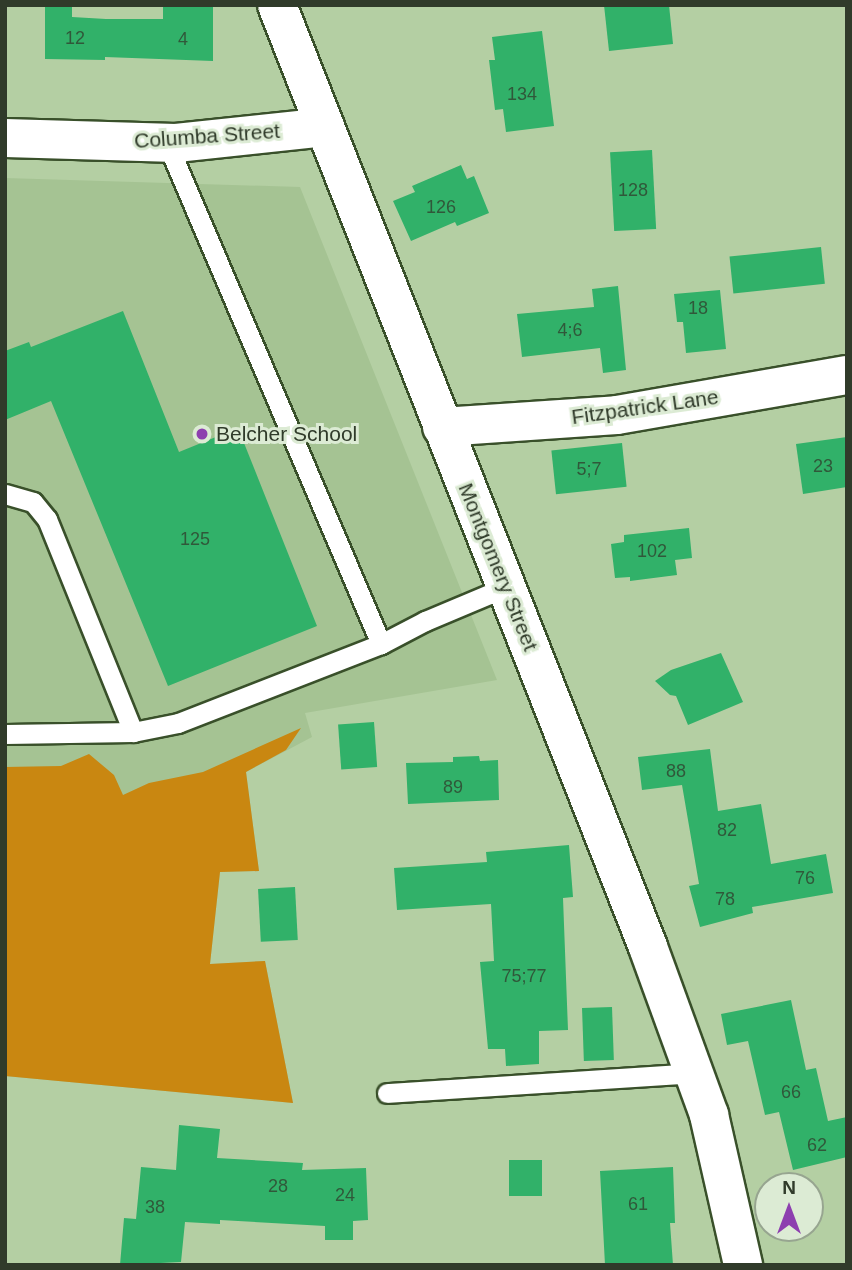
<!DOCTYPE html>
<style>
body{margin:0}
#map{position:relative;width:852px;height:1270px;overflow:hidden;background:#b4cfa3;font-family:Helvetica,sans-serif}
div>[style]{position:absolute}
.built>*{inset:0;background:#a5c393}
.green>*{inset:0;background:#c98711}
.building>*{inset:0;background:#31b169;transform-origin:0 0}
.roads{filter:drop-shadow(2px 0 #39502a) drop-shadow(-2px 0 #39502a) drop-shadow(0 2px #39502a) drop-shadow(0 -2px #39502a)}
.lane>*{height:19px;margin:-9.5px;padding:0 9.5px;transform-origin:9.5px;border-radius:9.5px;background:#fff}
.street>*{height:38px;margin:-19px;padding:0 19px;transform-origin:19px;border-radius:19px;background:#fff}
.secondary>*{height:38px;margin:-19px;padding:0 19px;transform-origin:19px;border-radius:19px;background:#fff}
.dots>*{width:19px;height:19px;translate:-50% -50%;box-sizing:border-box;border:4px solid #dcebd4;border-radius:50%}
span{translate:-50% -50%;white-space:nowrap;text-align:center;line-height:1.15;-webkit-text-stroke:6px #dcebd4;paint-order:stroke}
.number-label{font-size:18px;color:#30583a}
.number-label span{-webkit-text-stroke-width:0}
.street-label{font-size:21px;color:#303b2a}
.poi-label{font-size:21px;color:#303b2a}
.left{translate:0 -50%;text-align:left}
.frame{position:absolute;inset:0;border:7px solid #303b2a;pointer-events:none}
.north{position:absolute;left:754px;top:1172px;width:70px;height:70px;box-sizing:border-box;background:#dcebd4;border:2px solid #97a590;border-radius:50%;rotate:0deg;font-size:19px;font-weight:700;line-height:28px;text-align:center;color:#303b2a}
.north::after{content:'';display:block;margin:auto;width:24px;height:32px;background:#8d3faf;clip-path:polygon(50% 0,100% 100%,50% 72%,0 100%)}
</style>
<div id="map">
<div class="built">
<i style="clip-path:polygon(5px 178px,300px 187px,497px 680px,305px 713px,312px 737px,246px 772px,259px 871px,220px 872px,210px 964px,265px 961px,293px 1103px,5px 1076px)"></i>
</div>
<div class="green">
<i style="clip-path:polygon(301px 728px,286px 750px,246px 772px,259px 871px,220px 872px,210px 964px,265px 961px,293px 1103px,5px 1076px,5px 767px,61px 766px,89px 754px,114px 775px,123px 795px,149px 783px,203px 772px)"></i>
</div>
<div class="building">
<i style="clip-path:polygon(45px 5px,72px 5px,72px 17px,106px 19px,163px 19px,163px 5px,213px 5px,213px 61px,105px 57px,105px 60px,45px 59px)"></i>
<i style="clip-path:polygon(604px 5px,669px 5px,673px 44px,609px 51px)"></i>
<i style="clip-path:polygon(542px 31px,554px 126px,506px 132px,503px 109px,495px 110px,489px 60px,495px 60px,492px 37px)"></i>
<i style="left:652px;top:150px;width:79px;height:42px;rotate:87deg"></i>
<i style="clip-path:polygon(461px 165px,467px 179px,474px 176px,489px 213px,457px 226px,455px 222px,411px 241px,393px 201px,415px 192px,412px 186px)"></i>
<i style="left:821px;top:247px;width:37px;height:92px;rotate:84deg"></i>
<i style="clip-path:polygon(618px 286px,626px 370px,603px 373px,600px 348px,522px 357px,517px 314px,594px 307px,592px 289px)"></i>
<i style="clip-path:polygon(720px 290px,726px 349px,686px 353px,683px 322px,677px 322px,674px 294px)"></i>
<i style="clip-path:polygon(123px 311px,179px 452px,238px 428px,317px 626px,168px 686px,51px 401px,5px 420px,5px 351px,29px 342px,31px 347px)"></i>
<i style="clip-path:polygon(847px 437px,847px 487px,803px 494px,796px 444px)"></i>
<i style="left:622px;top:443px;width:44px;height:71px;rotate:84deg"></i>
<i style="clip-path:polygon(689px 528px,692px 558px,675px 560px,677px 575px,630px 581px,630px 577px,615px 578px,611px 544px,624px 542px,624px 535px)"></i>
<i style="clip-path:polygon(721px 653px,743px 702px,688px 725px,676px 696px,670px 695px,655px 681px,671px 670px)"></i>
<i style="left:374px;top:722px;width:45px;height:36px;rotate:86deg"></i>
<i style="clip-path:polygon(710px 749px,718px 811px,761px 804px,771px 864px,826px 854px,833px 893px,752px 907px,753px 913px,700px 927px,689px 886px,699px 884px,682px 785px,642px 790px,638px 757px)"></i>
<i style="clip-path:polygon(479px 756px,480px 761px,498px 760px,499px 800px,408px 804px,406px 763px,453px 762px,453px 757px)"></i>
<i style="clip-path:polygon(569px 845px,573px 897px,563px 898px,568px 1030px,539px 1031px,539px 1064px,506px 1066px,505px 1049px,488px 1049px,480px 962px,494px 961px,491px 904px,397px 910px,394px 868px,487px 862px,486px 852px)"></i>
<i style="left:295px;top:887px;width:53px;height:37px;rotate:87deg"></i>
<i style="clip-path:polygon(791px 1000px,806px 1070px,816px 1068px,828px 1121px,847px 1117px,847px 1157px,793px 1170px,779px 1112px,765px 1115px,748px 1041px,727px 1045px,721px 1014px)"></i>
<i style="left:612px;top:1007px;width:53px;height:30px;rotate:88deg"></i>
<i style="clip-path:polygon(179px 1125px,220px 1129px,217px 1158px,303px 1163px,302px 1170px,366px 1168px,368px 1220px,353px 1221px,353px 1240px,325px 1240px,325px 1226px,220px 1220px,220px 1224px,185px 1222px,181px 1262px,120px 1265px,124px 1218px,136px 1219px,141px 1167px,176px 1170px)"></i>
<i style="left:542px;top:1160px;width:36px;height:33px;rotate:90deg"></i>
<i style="clip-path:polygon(673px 1167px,675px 1223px,670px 1223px,673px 1265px,605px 1265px,600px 1171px)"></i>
</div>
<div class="roads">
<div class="lane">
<i style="left:167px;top:143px;width:545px;rotate:66.87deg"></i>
<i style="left:5px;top:494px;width:29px;rotate:16deg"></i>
<i style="left:33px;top:502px;width:22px;rotate:51deg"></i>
<i style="left:47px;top:519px;width:230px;rotate:68deg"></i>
<i style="left:133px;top:732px;width:128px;rotate:179.1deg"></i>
<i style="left:133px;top:732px;width:46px;rotate:-11.3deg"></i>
<i style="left:178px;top:723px;width:218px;rotate:-21.3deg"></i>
<i style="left:381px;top:644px;width:50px;rotate:-27.6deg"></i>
<i style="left:425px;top:621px;width:88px;rotate:-22.8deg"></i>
<i style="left:387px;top:1093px;width:308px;rotate:-3.7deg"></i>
</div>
<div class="street">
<i style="left:5px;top:138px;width:171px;rotate:1.7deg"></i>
<i style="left:176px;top:143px;width:150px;rotate:-6.1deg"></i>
<i style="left:442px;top:427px;width:175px;rotate:-3.9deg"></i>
<i style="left:617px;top:415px;width:233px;rotate:-9.9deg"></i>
</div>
<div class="secondary">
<i style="left:277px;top:5px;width:1012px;rotate:68.5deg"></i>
<i style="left:648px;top:947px;width:179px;rotate:70deg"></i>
<i style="left:709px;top:1115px;width:154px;rotate:77.2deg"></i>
</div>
</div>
<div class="dots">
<i style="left:202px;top:434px;background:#8d3faf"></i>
</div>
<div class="number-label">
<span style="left:75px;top:38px">12</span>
<span style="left:183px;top:39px">4</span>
<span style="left:522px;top:94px">134</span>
<span style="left:633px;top:190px">128</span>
<span style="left:441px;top:207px">126</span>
<span style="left:698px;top:308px">18</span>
<span style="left:570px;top:330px">4;6</span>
<span style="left:823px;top:466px">23</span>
<span style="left:589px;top:469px">5;7</span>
<span style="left:195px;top:539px">125</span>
<span style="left:652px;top:551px">102</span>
<span style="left:676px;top:771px">88</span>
<span style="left:453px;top:787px">89</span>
<span style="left:727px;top:830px">82</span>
<span style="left:805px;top:878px">76</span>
<span style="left:725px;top:899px">78</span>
<span style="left:524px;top:976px">75;77</span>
<span style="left:791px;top:1092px">66</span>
<span style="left:817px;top:1145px">62</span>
<span style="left:278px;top:1186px">28</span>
<span style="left:345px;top:1195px">24</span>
<span style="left:638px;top:1204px">61</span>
<span style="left:155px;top:1207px">38</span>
</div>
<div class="street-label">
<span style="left:207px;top:136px;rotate:-4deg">Columba Street</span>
<span style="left:645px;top:407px;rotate:-8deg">Fitzpatrick Lane</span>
<span style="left:498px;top:567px;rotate:68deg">Montgomery Street</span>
</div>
<div class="poi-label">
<span class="left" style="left:216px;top:434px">Belcher School</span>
</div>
<div class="frame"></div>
<div class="north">N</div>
</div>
